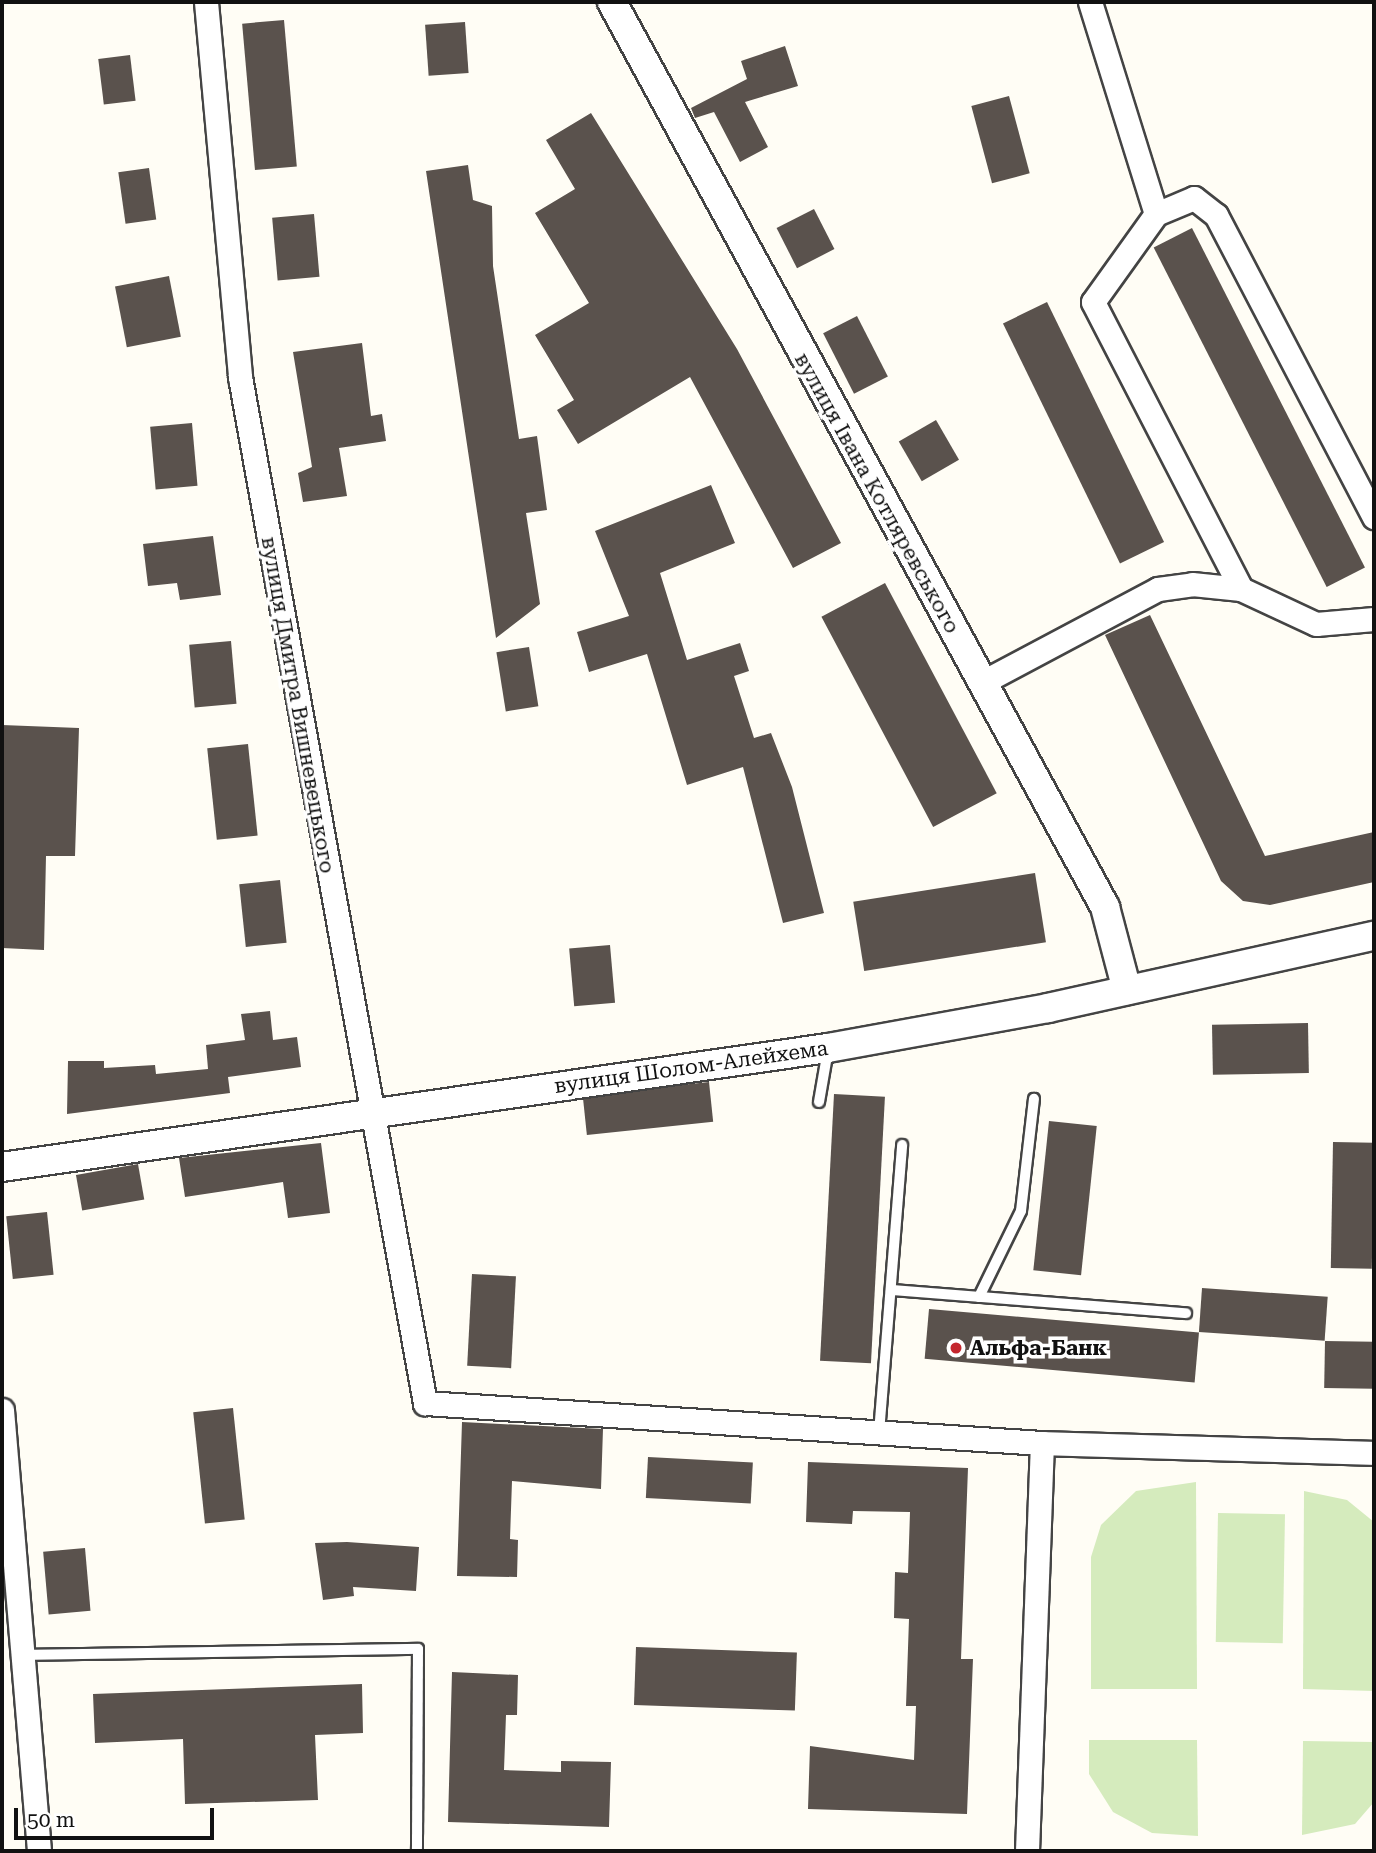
<!DOCTYPE html>
<meta charset="utf-8">
<style>
body{margin:0}
#map{position:relative;width:1376px;height:1853px;overflow:hidden;background:#fffdf5;font-family:"Roboto Serif",serif}
div>[style]{position:absolute}
.green>*{inset:0;background:#d5ebbd;transform-origin:0 0}
.building>*{inset:0;background:#5a524d;transform-origin:0 0}
.roads{filter:drop-shadow(2px 0 #444) drop-shadow(-2px 0 #444) drop-shadow(0 2px #444) drop-shadow(0 -2px #444)}
.service>*{height:10px;margin:-5px;padding:0 5px;transform-origin:5px;border-radius:5px;background:#fff}
.minor>*{height:23px;margin:-11.5px;padding:0 11.5px;transform-origin:11.5px;border-radius:11.5px;background:#fff}
.tertiary>*{height:28px;margin:-14px;padding:0 14px;transform-origin:14px;border-radius:14px;background:#fff}
.dots>*{width:19px;height:19px;translate:-50% -50%;box-sizing:border-box;border:4px solid #fff;border-radius:50%}
span{translate:-50% -50%;white-space:nowrap;text-align:center;line-height:1.15;-webkit-text-stroke:7px #fff;paint-order:stroke}
.street-label{font-size:21px;color:#111}
.poi-label{font-size:21px;color:#111;font-weight:700}
.left{translate:0 -50%;text-align:left}
.frame{position:absolute;inset:0;border:4px solid #111;pointer-events:none}
.scale{position:absolute;left:14px;top:1808px;width:200px;height:32px;box-sizing:border-box;border:4px solid #111;border-top:0;padding-left:9px;font-size:21px;line-height:24px;white-space:nowrap;color:#111;-webkit-text-stroke:5px #fff;paint-order:stroke}
</style>
<div id="map">
<div class="green">
<i style="clip-path:polygon(1196px 1482px,1197px 1689px,1091px 1689px,1091px 1557px,1101px 1525px,1136px 1491px)"></i>
<i style="clip-path:polygon(1304px 1491px,1347px 1500px,1374px 1522px,1374px 1691px,1303px 1689px)"></i>
<i style="left:1218px;top:1513px;width:67px;height:129px;rotate:1deg"></i>
<i style="clip-path:polygon(1089px 1740px,1197px 1740px,1198px 1836px,1152px 1833px,1113px 1812px,1089px 1774px)"></i>
<i style="clip-path:polygon(1303px 1741px,1374px 1742px,1374px 1802px,1355px 1824px,1302px 1835px)"></i>
</div>
<div class="building">
<i style="left:284px;top:20px;width:147px;height:42px;rotate:85deg"></i>
<i style="left:465px;top:22px;width:51px;height:40px;rotate:86deg"></i>
<i style="clip-path:polygon(785px 46px,798px 86px,745px 102px,768px 147px,740px 162px,714px 112px,695px 118px,691px 108px,747px 79px,741px 61px)"></i>
<i style="left:130px;top:55px;width:46px;height:32px;rotate:83deg"></i>
<i style="left:1009px;top:96px;width:80px;height:39px;rotate:75deg"></i>
<i style="clip-path:polygon(591px 113px,737px 349px,841px 543px,793px 568px,690px 377px,578px 444px,557px 410px,574px 400px,535px 335px,589px 303px,535px 213px,575px 189px,546px 140px)"></i>
<i style="clip-path:polygon(468px 165px,473px 200px,492px 206px,493px 266px,519px 439px,537px 436px,547px 510px,526px 513px,540px 604px,496px 638px,426px 171px)"></i>
<i style="left:149px;top:168px;width:52px;height:31px;rotate:82deg"></i>
<i style="left:814px;top:209px;width:45px;height:42px;rotate:63deg"></i>
<i style="left:314px;top:214px;width:63px;height:42px;rotate:85deg"></i>
<i style="left:1192px;top:228px;width:381px;height:43px;rotate:63deg"></i>
<i style="left:169px;top:276px;width:62px;height:55px;rotate:79deg"></i>
<i style="left:1047px;top:302px;width:267px;height:49px;rotate:64deg"></i>
<i style="left:857px;top:316px;width:68px;height:38px;rotate:63deg"></i>
<i style="clip-path:polygon(362px 343px,371px 416px,382px 414px,386px 441px,339px 448px,347px 496px,303px 502px,298px 473px,312px 467px,293px 352px)"></i>
<i style="left:936px;top:420px;width:46px;height:43px;rotate:60deg"></i>
<i style="left:192px;top:423px;width:63px;height:42px;rotate:85deg"></i>
<i style="clip-path:polygon(711px 485px,735px 543px,660px 573px,687px 660px,740px 643px,749px 671px,734px 676px,754px 738px,771px 733px,792px 787px,824px 913px,783px 923px,743px 767px,687px 785px,647px 654px,589px 672px,577px 632px,629px 616px,595px 531px)"></i>
<i style="clip-path:polygon(213px 536px,221px 595px,180px 600px,177px 583px,148px 586px,143px 544px)"></i>
<i style="left:885px;top:583px;width:238px;height:72px;rotate:62deg"></i>
<i style="clip-path:polygon(1150px 615px,1265px 856px,1374px 832px,1374px 882px,1270px 905px,1243px 901px,1221px 881px,1105px 635px)"></i>
<i style="left:231px;top:641px;width:63px;height:42px;rotate:85deg"></i>
<i style="left:529px;top:647px;width:60px;height:33px;rotate:81deg"></i>
<i style="clip-path:polygon(2px 725px,79px 728px,75px 856px,46px 856px,44px 950px,2px 948px)"></i>
<i style="left:248px;top:744px;width:92px;height:41px;rotate:84deg"></i>
<i style="left:1035px;top:873px;width:70px;height:184px;rotate:81deg"></i>
<i style="left:280px;top:880px;width:63px;height:41px;rotate:84deg"></i>
<i style="left:610px;top:945px;width:58px;height:41px;rotate:85deg"></i>
<i style="clip-path:polygon(270px 1011px,273px 1040px,297px 1037px,301px 1067px,228px 1077px,230px 1093px,67px 1114px,68px 1061px,104px 1061px,104px 1068px,155px 1065px,156px 1074px,208px 1069px,206px 1045px,245px 1040px,241px 1014px)"></i>
<i style="left:1308px;top:1023px;width:50px;height:96px;rotate:89deg"></i>
<i style="left:709px;top:1082px;width:40px;height:127px;rotate:84deg"></i>
<i style="left:834px;top:1094px;width:51px;height:267px;rotate:3deg"></i>
<i style="left:1049px;top:1121px;width:48px;height:150px;rotate:6deg"></i>
<i style="left:1333px;top:1142px;width:41px;height:126px;rotate:1deg"></i>
<i style="clip-path:polygon(321px 1143px,330px 1213px,288px 1218px,283px 1182px,185px 1197px,179px 1158px)"></i>
<i style="left:138px;top:1164px;width:36px;height:63px;rotate:80deg"></i>
<i style="left:47px;top:1212px;width:63px;height:41px;rotate:84deg"></i>
<i style="left:472px;top:1274px;width:44px;height:92px;rotate:3deg"></i>
<i style="left:1202px;top:1288px;width:126px;height:44px;rotate:4deg"></i>
<i style="left:929px;top:1309px;width:271px;height:50px;rotate:5deg"></i>
<i style="left:1325px;top:1341px;width:49px;height:47px;rotate:1deg"></i>
<i style="left:233px;top:1408px;width:112px;height:40px;rotate:84deg"></i>
<i style="clip-path:polygon(462px 1422px,603px 1429px,601px 1489px,512px 1481px,510px 1539px,518px 1540px,517px 1577px,457px 1576px)"></i>
<i style="left:648px;top:1457px;width:105px;height:41px;rotate:3deg"></i>
<i style="clip-path:polygon(808px 1462px,968px 1468px,961px 1659px,973px 1659px,967px 1814px,808px 1809px,810px 1746px,914px 1760px,916px 1706px,906px 1706px,909px 1619px,894px 1618px,895px 1572px,908px 1573px,910px 1512px,853px 1511px,852px 1524px,806px 1522px)"></i>
<i style="clip-path:polygon(347px 1542px,419px 1547px,416px 1591px,353px 1587px,354px 1596px,323px 1600px,315px 1543px)"></i>
<i style="left:85px;top:1548px;width:63px;height:42px;rotate:85deg"></i>
<i style="left:636px;top:1647px;width:161px;height:58px;rotate:2deg"></i>
<i style="clip-path:polygon(452px 1672px,518px 1675px,517px 1715px,506px 1715px,504px 1770px,561px 1772px,561px 1761px,611px 1762px,609px 1827px,448px 1822px)"></i>
<i style="clip-path:polygon(362px 1684px,363px 1733px,315px 1735px,318px 1800px,185px 1804px,183px 1739px,95px 1743px,93px 1694px)"></i>
</div>
<div class="roads">
<div class="service">
<i style="left:819px;top:1102px;width:53px;rotate:-80.2deg"></i>
<i style="left:891px;top:1290px;width:296px;rotate:4.5deg"></i>
<i style="left:979px;top:1297px;width:96px;rotate:-64deg"></i>
<i style="left:1021px;top:1211px;width:113px;rotate:-83.4deg"></i>
<i style="left:879px;top:1433px;width:289px;rotate:-85.4deg"></i>
<i style="left:23px;top:1655px;width:395px;rotate:-0.9deg"></i>
<i style="left:418px;top:1649px;width:202px;rotate:90.3deg"></i>
</div>
<div class="minor">
<i style="left:206px;top:2px;width:377px;rotate:84.8deg"></i>
<i style="left:240px;top:377px;width:1043px;rotate:79.78deg"></i>
<i style="left:425px;top:1403px;width:618px;rotate:3.71deg"></i>
<i style="left:1042px;top:1443px;width:332px;rotate:1.7deg"></i>
<i style="left:1090px;top:2px;width:222px;rotate:72.7deg"></i>
<i style="left:1156px;top:214px;width:41px;rotate:-22.8deg"></i>
<i style="left:1194px;top:198px;width:28px;rotate:38deg"></i>
<i style="left:1216px;top:215px;width:341px;rotate:62.4deg"></i>
<i style="left:1156px;top:214px;width:108px;rotate:125.6deg"></i>
<i style="left:1093px;top:302px;width:323px;rotate:62.7deg"></i>
<i style="left:981px;top:683px;width:200px;rotate:-28deg"></i>
<i style="left:1158px;top:589px;width:34px;rotate:-8deg"></i>
<i style="left:1192px;top:584px;width:49px;rotate:5.8deg"></i>
<i style="left:1241px;top:589px;width:83px;rotate:25deg"></i>
<i style="left:1316px;top:624px;width:58px;rotate:-4.9deg"></i>
<i style="left:2px;top:1410px;width:443px;rotate:85.2deg"></i>
<i style="left:1027px;top:1851px;width:408px;rotate:-87.9deg"></i>
</div>
<div class="tertiary">
<i style="left:612px;top:2px;width:1031px;rotate:61.42deg"></i>
<i style="left:1105px;top:907px;width:86px;rotate:75.2deg"></i>
<i style="left:2px;top:1167px;width:835px;rotate:-8.2deg"></i>
<i style="left:828px;top:1048px;width:224px;rotate:-10.3deg"></i>
<i style="left:1048px;top:1008px;width:334px;rotate:-12.5deg"></i>
</div>
</div>
<div class="dots">
<i style="left:956px;top:1348px;background:#c4262e"></i>
</div>
<div class="street-label">
<span style="left:877px;top:493px;rotate:61deg">вулиця Івана Котляревського</span>
<span style="left:298px;top:705px;rotate:80deg">вулиця Дмитра Вишневецького</span>
<span style="left:691px;top:1067px;rotate:-8deg">вулиця Шолом-Алейхема</span>
</div>
<div class="poi-label">
<span class="left" style="left:970px;top:1348px">Альфа-Банк</span>
</div>
<div class="frame"></div>
<div class="scale">50 m</div>
</div>
